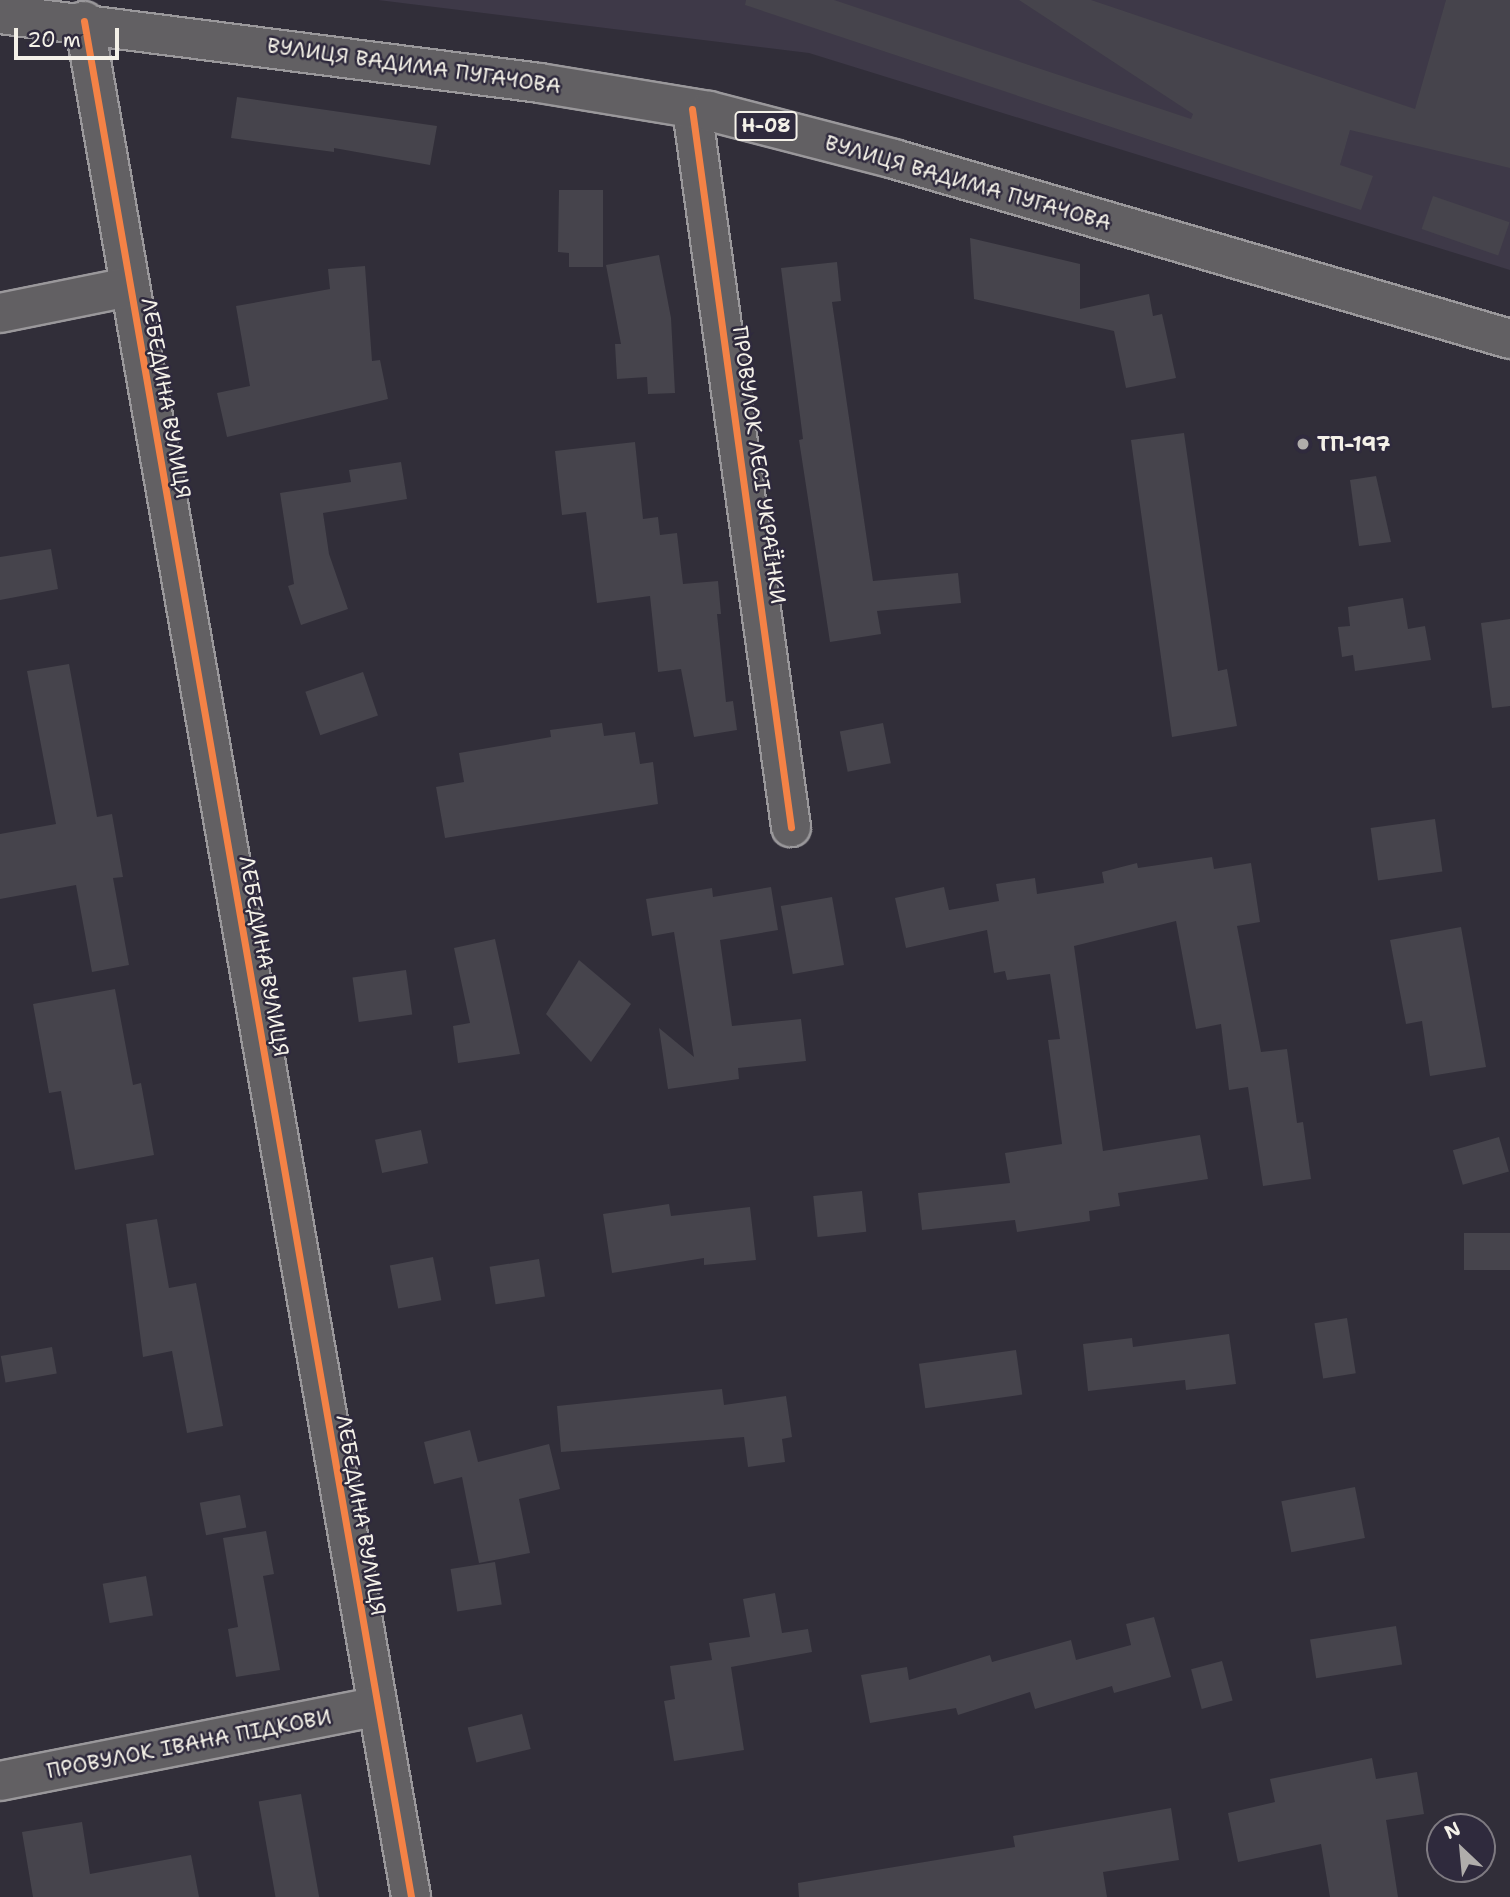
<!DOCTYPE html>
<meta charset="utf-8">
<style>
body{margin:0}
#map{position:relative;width:1510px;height:1897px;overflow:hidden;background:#312e39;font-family:"Shantell Sans",sans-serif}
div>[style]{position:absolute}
.built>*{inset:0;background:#3e3948}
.building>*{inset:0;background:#46444c;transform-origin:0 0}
.roads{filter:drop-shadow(2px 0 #9a989b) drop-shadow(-2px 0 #9a989b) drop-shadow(0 2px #9a989b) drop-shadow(0 -2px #9a989b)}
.minor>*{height:38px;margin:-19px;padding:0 19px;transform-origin:19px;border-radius:19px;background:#626063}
.major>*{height:38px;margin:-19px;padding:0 19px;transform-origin:19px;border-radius:19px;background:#626063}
.cycleway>*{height:7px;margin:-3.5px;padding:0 3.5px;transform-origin:3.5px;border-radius:3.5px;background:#f48246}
.dots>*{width:19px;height:19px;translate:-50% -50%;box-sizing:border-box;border:4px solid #2f2a3d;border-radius:50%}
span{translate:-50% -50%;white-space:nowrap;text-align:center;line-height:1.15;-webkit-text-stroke:5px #2f2a3d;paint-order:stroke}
.shield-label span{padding:2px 5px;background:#2f2a3d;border:2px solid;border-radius:5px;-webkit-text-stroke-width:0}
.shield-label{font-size:19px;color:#f4f1e8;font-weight:700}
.street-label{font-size:21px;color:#f4f1e8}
.poi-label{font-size:21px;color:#f4f1e8;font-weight:700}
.left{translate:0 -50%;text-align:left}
.north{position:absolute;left:1426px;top:1813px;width:70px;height:70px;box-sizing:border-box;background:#2f2a3d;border:2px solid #7e7a81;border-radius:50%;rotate:334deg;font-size:19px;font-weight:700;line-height:28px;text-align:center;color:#f4f1e8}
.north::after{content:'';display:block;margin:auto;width:24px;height:32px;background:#b0adab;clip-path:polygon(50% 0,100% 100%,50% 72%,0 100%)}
.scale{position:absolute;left:14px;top:28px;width:105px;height:32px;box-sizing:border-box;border:4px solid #f4f1e8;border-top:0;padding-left:9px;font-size:21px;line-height:24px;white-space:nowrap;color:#f4f1e8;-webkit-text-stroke:5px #2f2a3d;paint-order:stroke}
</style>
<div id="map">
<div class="built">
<i style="clip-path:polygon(378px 0,1510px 0,1510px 270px,809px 53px)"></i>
</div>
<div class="building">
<i style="clip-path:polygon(746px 0,834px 0,1191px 119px,1193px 114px,1019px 0,1091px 0,1415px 109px,1446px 0,1510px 0,1510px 168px,1350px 130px,1340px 165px,1373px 176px,1361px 210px,745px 5px)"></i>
<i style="clip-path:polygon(237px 97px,437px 126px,430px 165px,334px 148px,334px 152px,231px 138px)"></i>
<i style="clip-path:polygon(559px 190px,603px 190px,603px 267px,569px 267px,569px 253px,558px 252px)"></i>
<i style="left:1433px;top:196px;width:81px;height:35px;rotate:19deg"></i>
<i style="clip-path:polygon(970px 238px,1080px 264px,1080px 309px,1149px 294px,1153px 316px,1162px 314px,1176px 378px,1126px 388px,1114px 331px,974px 299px)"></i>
<i style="clip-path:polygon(659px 255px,671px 318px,675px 393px,648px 394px,647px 377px,617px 379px,615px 344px,621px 344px,606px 265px)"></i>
<i style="clip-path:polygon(837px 262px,841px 301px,832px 302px,873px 581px,958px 573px,961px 603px,877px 611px,881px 634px,830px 642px,799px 440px,803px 439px,781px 268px)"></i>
<i style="clip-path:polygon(365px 266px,372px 361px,380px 360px,388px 399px,227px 437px,217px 393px,250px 386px,236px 306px,330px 289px,328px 269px)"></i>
<i style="clip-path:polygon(1184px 433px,1218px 671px,1227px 669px,1237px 726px,1172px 737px,1131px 440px)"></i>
<i style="clip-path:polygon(635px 442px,643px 519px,658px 517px,660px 535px,677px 533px,683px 584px,718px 581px,721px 614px,717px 614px,726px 702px,733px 701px,737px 730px,694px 737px,681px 669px,658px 672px,650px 596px,597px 603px,586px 512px,562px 515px,555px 451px)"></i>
<i style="clip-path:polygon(401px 462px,407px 499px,323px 513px,329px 554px,348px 609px,301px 625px,288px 586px,294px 584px,280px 493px,351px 482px,349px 470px)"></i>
<i style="clip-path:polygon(1376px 476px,1391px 542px,1359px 546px,1350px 480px)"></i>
<i style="clip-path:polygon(51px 549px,58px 589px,0 600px,0 557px)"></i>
<i style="clip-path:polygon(1403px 598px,1408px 629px,1425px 626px,1431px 660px,1355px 671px,1353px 655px,1342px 657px,1338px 627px,1350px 626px,1348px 607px)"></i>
<i style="clip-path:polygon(1510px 619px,1510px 706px,1492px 708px,1481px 623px)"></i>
<i style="clip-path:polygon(69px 664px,97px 817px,112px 814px,123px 877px,113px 878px,129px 965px,92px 972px,76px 885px,0 899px,0 834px,56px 824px,27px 671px)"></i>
<i style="left:363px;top:672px;width:46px;height:61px;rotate:71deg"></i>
<i style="clip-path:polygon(602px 723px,604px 736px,635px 732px,640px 764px,653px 762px,658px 804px,445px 838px,436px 787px,464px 782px,459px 753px,551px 737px,550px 730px)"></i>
<i style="left:883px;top:723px;width:41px;height:44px;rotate:79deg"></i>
<i style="left:1435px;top:819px;width:53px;height:65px;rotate:82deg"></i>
<i style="clip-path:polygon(1212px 857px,1214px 869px,1251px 863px,1260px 922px,1237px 926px,1261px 1052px,1287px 1049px,1297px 1123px,1303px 1122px,1311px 1179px,1263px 1186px,1248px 1087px,1229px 1090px,1221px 1024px,1196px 1029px,1176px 921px,1074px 946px,1103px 1151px,1200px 1135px,1208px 1179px,1118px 1193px,1120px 1206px,1089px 1211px,1090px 1221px,1017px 1232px,1015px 1220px,922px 1230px,918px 1193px,1010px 1183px,1005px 1153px,1062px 1144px,1048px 1040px,1060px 1039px,1050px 974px,1007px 980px,1005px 971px,994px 973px,987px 930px,906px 948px,895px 898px,944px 887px,949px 910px,999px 901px,996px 884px,1035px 878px,1037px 894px,1104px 883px,1102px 872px,1137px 863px,1138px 868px)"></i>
<i style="clip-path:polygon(771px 887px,778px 930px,720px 940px,732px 1026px,801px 1019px,806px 1061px,738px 1068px,739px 1079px,668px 1089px,659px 1028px,694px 1057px,674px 932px,652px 936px,646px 899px,712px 888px,713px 897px)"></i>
<i style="left:832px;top:897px;width:69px;height:52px;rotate:80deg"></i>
<i style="clip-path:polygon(1461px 927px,1486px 1067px,1430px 1076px,1422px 1021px,1406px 1024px,1390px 940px)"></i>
<i style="clip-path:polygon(495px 939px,520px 1054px,458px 1063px,453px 1026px,470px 1023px,454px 948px)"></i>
<i style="clip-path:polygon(579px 960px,631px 1004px,591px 1062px,546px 1014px)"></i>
<i style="left:406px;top:970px;width:45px;height:54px;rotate:82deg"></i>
<i style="clip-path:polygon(115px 989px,133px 1085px,141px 1083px,154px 1155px,75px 1170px,61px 1091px,49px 1093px,33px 1004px)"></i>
<i style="left:421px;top:1130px;width:34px;height:47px;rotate:78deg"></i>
<i style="left:1499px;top:1137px;width:36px;height:48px;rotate:74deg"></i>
<i style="left:862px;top:1191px;width:41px;height:49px;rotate:84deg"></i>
<i style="clip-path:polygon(669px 1204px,671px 1216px,750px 1207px,756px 1260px,704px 1265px,704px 1258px,612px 1273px,603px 1214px)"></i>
<i style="clip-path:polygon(157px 1219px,169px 1288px,196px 1283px,223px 1426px,187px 1433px,172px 1351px,143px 1357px,126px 1224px)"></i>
<i style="left:1510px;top:1233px;width:37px;height:46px;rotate:90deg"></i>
<i style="left:433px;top:1257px;width:44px;height:44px;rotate:79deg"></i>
<i style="left:539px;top:1259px;width:38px;height:50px;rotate:81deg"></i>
<i style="left:1347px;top:1318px;width:56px;height:33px;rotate:81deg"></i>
<i style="clip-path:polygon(1229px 1334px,1236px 1384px,1186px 1390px,1185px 1380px,1088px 1391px,1083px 1344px,1132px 1338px,1133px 1347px)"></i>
<i style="left:52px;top:1347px;width:27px;height:52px;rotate:80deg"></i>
<i style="left:1016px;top:1350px;width:45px;height:98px;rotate:82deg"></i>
<i style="clip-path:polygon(722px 1389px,724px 1405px,786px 1396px,792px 1437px,782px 1439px,785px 1462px,748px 1467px,744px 1437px,561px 1452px,557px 1406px)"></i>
<i style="clip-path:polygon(470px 1430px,478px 1462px,549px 1444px,560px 1489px,519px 1499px,530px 1553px,479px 1563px,462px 1477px,434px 1484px,424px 1442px)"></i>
<i style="left:1355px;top:1487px;width:52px;height:75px;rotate:79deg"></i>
<i style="left:240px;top:1495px;width:33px;height:41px;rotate:79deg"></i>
<i style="clip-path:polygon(266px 1531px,274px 1574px,263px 1576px,280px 1670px,236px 1677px,228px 1629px,238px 1627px,223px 1538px)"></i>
<i style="left:495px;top:1562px;width:43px;height:45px;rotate:81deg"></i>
<i style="left:146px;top:1576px;width:40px;height:44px;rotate:80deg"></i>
<i style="clip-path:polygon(775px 1593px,782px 1633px,808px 1629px,812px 1652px,731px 1667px,744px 1750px,674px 1761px,664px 1701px,675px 1699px,670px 1666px,712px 1660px,709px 1643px,750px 1637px,743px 1599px)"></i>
<i style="clip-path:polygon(1154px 1617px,1171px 1677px,1114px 1693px,1112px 1686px,1035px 1709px,1030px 1692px,958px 1715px,956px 1708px,870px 1723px,861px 1675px,907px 1667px,909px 1680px,990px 1655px,992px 1662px,1071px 1640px,1076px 1660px,1131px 1645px,1126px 1624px)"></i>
<i style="left:1396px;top:1626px;width:39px;height:87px;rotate:81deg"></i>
<i style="left:1222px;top:1661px;width:41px;height:32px;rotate:75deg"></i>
<i style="left:522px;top:1714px;width:36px;height:56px;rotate:76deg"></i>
<i style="clip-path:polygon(1372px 1758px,1376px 1779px,1417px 1772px,1424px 1814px,1386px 1820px,1398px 1897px,1330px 1897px,1321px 1844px,1238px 1862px,1228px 1813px,1275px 1802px,1270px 1779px)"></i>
<i style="left:301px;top:1794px;width:105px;height:43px;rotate:80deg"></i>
<i style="clip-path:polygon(1171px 1808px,1179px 1860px,1103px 1872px,1107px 1897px,799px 1897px,798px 1883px,1015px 1847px,1013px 1836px)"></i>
<i style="clip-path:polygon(82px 1822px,90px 1874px,191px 1855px,199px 1897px,33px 1897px,22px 1832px)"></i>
</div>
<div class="roads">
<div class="minor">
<i style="left:84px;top:21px;width:1904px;rotate:80.11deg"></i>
<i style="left:692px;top:109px;width:725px;rotate:82.15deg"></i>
<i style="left:0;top:313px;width:132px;rotate:-11.4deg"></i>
<i style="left:0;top:1781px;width:385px;rotate:-11.2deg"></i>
</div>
<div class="major">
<i style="left:0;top:14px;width:544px;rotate:7.28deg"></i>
<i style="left:540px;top:83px;width:171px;rotate:9.4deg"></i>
<i style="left:709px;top:111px;width:191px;rotate:14.5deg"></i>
<i style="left:894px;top:159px;width:642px;rotate:16.29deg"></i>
</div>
</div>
<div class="cycleway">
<i style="left:84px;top:21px;width:1904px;rotate:80.11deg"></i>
<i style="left:692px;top:109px;width:725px;rotate:82.15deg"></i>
</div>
<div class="dots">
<i style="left:1303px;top:444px;background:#b0adab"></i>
</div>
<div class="shield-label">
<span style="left:766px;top:126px">Н-08</span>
</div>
<div class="street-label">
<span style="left:414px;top:66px;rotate:8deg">ВУЛИЦЯ ВАДИМА ПУГАЧОВА</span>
<span style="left:968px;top:183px;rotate:16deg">ВУЛИЦЯ ВАДИМА ПУГАЧОВА</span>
<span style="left:166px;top:398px;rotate:80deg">ЛЕБЕДИНА ВУЛИЦЯ</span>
<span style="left:759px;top:465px;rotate:82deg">ПРОВУЛОК ЛЕСІ УКРАЇНКИ</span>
<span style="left:264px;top:956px;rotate:80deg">ЛЕБЕДИНА ВУЛИЦЯ</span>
<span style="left:361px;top:1515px;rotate:80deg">ЛЕБЕДИНА ВУЛИЦЯ</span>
<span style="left:189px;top:1744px;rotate:-11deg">ПРОВУЛОК ІВАНА ПІДКОВИ</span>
</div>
<div class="poi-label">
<span class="left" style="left:1317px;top:444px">ТП-197</span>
</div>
<div class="north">N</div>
<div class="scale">20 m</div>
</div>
